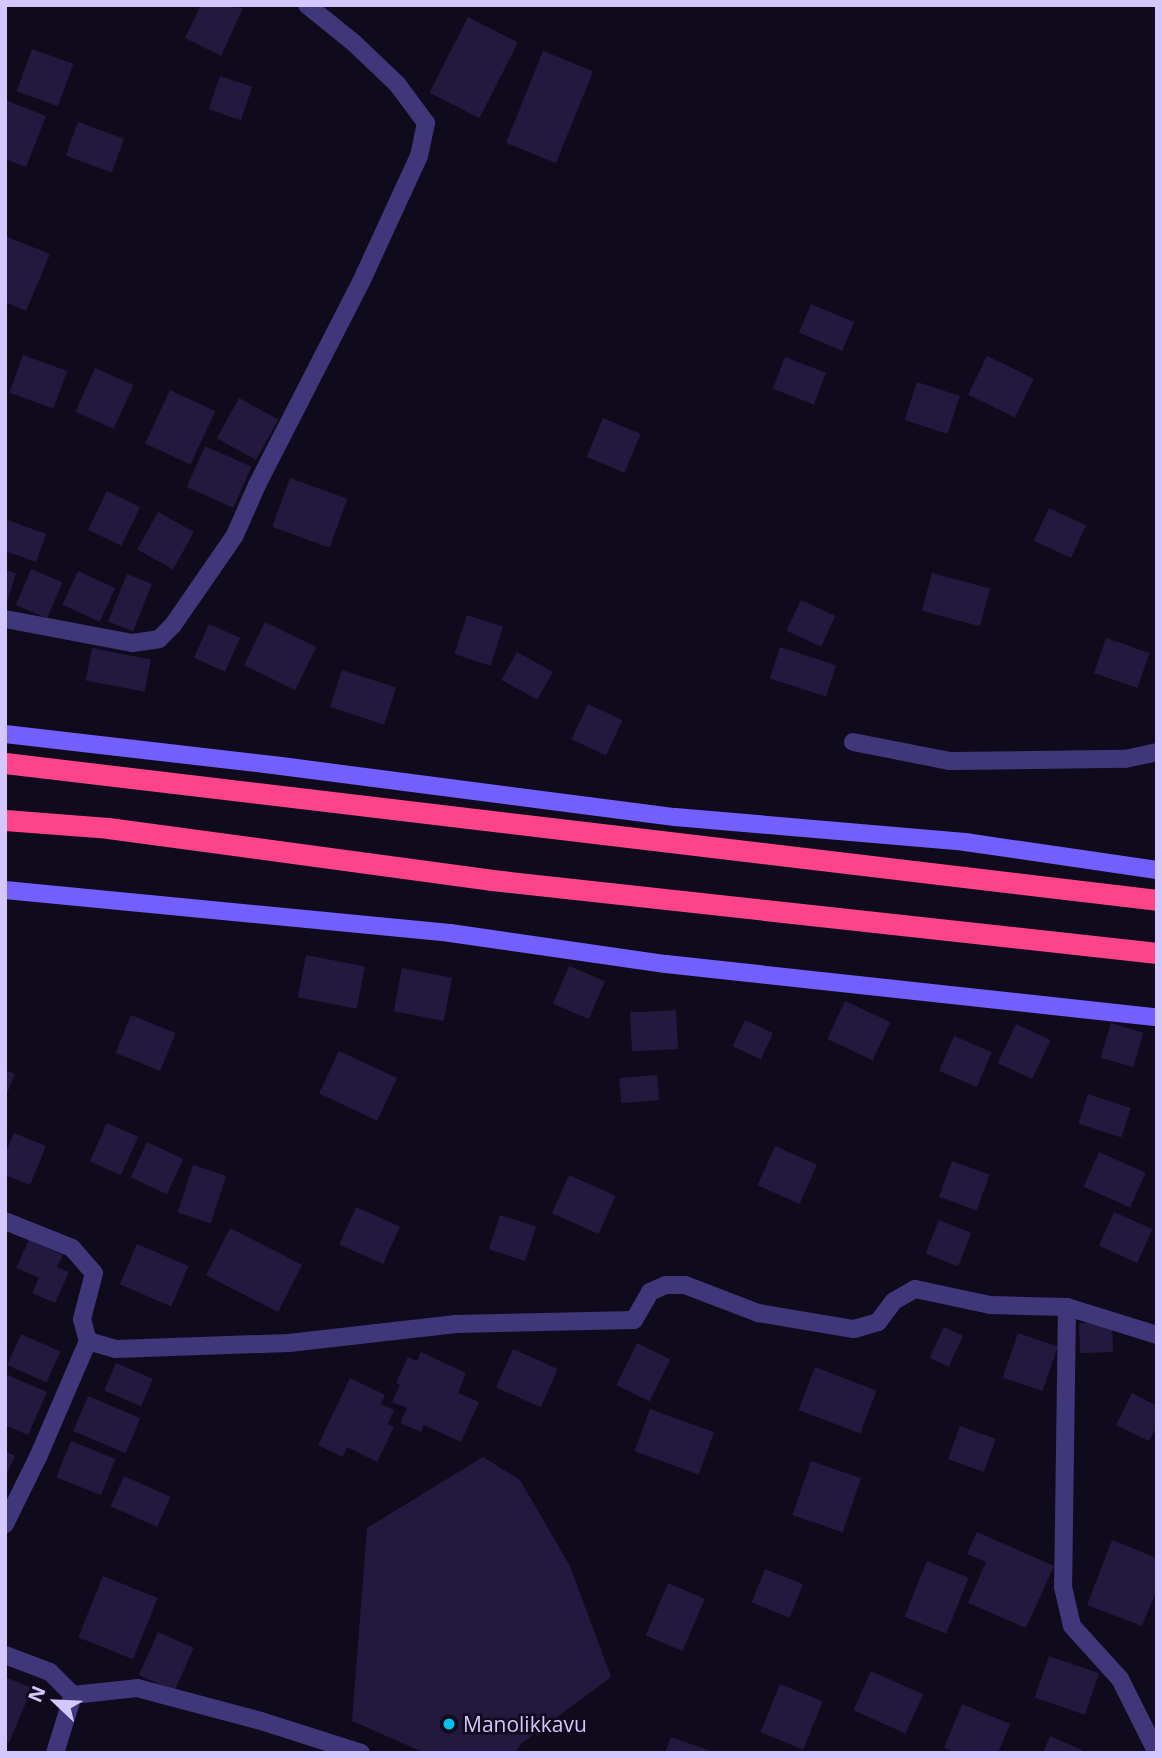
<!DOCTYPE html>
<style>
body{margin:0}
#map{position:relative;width:1162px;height:1758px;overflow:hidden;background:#100b1c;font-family:"Open Sans",sans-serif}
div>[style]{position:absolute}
.building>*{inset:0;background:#23183d;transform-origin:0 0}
.street>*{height:18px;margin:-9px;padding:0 9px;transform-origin:9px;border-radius:9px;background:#40377b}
.secondary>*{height:18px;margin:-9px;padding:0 9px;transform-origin:9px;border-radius:9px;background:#735ffd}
.highway>*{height:21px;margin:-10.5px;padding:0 10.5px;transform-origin:10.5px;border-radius:10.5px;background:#fd448a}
.dots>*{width:19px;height:19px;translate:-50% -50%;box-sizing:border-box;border:4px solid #100b1c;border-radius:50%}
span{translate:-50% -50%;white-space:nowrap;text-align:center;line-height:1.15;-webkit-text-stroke:5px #100b1c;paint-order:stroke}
.poi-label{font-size:21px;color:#d3c7fe}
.left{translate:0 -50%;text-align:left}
.frame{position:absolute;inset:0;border:7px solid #d3c7fe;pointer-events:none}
.north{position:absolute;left:21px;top:1667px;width:70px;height:70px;-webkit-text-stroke:5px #100b1c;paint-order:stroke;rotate:293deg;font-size:19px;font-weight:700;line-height:28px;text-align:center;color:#d3c7fe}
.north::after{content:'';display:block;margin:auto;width:24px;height:32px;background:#d3c7fe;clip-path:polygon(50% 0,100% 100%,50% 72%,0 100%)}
</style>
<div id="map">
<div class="building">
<i style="clip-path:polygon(201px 5px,243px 8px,221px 56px,185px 38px)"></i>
<i style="left:468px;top:17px;width:56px;height:85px;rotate:27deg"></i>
<i style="left:32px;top:49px;width:44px;height:45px;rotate:20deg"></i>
<i style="left:543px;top:51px;width:54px;height:99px;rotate:22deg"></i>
<i style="left:220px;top:76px;width:34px;height:35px;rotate:19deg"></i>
<i style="clip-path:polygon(5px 100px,46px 116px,26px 167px,5px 159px)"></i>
<i style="left:78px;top:122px;width:49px;height:36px;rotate:20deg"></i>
<i style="clip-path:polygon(5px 236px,50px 254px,26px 311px,5px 302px)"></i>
<i style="left:811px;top:304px;width:47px;height:31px;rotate:23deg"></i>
<i style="left:23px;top:355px;width:47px;height:40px;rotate:20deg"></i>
<i style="left:987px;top:356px;width:52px;height:43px;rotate:26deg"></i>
<i style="left:785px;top:357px;width:44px;height:34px;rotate:21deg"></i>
<i style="left:95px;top:368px;width:42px;height:48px;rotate:24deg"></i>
<i style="left:917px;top:382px;width:45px;height:40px;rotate:18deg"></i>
<i style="left:170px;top:390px;width:50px;height:59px;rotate:25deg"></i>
<i style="left:239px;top:398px;width:45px;height:46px;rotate:29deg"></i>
<i style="left:603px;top:418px;width:41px;height:42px;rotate:23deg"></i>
<i style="left:205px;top:446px;width:51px;height:45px;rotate:24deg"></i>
<i style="left:290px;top:478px;width:61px;height:52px;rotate:20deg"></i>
<i style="left:107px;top:491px;width:37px;height:43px;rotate:26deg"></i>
<i style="left:1049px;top:508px;width:41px;height:36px;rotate:25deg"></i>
<i style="left:158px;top:512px;width:41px;height:43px;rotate:29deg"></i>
<i style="clip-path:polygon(5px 519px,46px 534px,36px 562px,5px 551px)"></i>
<i style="left:31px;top:569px;width:34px;height:39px;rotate:23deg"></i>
<i style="clip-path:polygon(5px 570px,16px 573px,6px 606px,5px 606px)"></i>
<i style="left:78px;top:571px;width:41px;height:37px;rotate:25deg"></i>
<i style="left:932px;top:573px;width:60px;height:39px;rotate:15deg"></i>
<i style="left:127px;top:574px;width:27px;height:51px;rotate:22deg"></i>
<i style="left:801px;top:600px;width:38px;height:34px;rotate:25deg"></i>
<i style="left:467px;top:615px;width:38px;height:41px;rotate:18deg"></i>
<i style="left:265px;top:622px;width:57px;height:48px;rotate:26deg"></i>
<i style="left:209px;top:624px;width:34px;height:37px;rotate:24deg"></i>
<i style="left:1106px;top:638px;width:46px;height:37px;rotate:19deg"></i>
<i style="left:780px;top:647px;width:59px;height:33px;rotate:18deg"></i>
<i style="left:92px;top:648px;width:60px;height:33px;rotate:11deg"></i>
<i style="left:517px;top:652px;width:41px;height:32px;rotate:29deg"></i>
<i style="left:342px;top:670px;width:57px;height:39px;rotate:18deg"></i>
<i style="left:588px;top:704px;width:38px;height:39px;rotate:25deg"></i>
<i style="left:306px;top:955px;width:60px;height:43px;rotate:11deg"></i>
<i style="left:569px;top:966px;width:39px;height:41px;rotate:23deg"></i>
<i style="left:402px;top:968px;width:51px;height:44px;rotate:11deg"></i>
<i style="left:845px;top:1001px;width:50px;height:42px;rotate:25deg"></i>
<i style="left:676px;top:1010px;width:39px;height:46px;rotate:87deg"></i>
<i style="left:131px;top:1015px;width:48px;height:41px;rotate:22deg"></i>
<i style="left:745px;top:1020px;width:31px;height:29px;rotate:25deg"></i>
<i style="left:1111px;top:1023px;width:34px;height:36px;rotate:17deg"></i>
<i style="left:1016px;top:1024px;width:38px;height:43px;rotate:25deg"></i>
<i style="left:954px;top:1036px;width:41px;height:38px;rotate:23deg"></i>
<i style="left:339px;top:1051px;width:64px;height:47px;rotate:25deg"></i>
<i style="clip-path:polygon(5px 1070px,15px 1074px,5px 1098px)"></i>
<i style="left:657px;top:1075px;width:25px;height:38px;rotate:85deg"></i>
<i style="left:1088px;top:1094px;width:45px;height:31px;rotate:18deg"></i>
<i style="left:107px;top:1123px;width:34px;height:42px;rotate:24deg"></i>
<i style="clip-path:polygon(14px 1133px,46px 1146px,30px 1185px,5px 1175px,5px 1154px)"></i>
<i style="left:147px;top:1142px;width:40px;height:39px;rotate:25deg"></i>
<i style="left:775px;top:1146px;width:46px;height:43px;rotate:24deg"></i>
<i style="left:1099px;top:1152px;width:51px;height:38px;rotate:24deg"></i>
<i style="left:952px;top:1161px;width:40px;height:38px;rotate:20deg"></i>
<i style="left:193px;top:1165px;width:35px;height:50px;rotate:18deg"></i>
<i style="left:569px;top:1175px;width:51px;height:42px;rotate:24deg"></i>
<i style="left:356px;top:1207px;width:48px;height:41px;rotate:24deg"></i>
<i style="left:1114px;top:1212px;width:42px;height:37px;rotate:24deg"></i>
<i style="left:500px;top:1215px;width:38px;height:36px;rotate:18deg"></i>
<i style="left:939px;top:1220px;width:35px;height:36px;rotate:22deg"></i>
<i style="left:230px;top:1228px;width:81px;height:53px;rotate:27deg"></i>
<i style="clip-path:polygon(29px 1240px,63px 1255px,57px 1267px,69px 1272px,55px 1303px,32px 1293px,39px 1278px,16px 1268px)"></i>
<i style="left:137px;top:1244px;width:56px;height:44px;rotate:23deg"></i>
<i style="left:1112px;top:1322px;width:30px;height:33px;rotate:88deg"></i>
<i style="left:944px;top:1327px;width:21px;height:34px;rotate:25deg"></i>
<i style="left:1018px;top:1333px;width:42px;height:47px;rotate:19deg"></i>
<i style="left:21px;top:1334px;width:43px;height:34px;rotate:24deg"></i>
<i style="left:637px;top:1343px;width:37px;height:47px;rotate:26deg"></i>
<i style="left:513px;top:1349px;width:49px;height:42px;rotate:24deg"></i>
<i style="clip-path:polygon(421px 1352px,466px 1373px,458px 1393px,479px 1402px,461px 1442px,424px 1425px,421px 1432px,400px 1423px,407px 1408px,392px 1402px,400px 1385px,396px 1383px,408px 1357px,417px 1361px)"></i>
<i style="left:116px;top:1363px;width:40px;height:30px;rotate:23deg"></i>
<i style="left:815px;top:1367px;width:66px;height:46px;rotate:21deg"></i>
<i style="clip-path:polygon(5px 1374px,47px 1392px,28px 1435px,5px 1425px)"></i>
<i style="clip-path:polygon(350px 1378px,385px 1395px,381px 1404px,394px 1410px,388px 1424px,394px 1427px,377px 1462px,347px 1447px,343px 1457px,318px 1445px)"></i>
<i style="clip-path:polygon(1132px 1393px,1157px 1406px,1157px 1426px,1149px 1441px,1116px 1425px)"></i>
<i style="left:88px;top:1396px;width:57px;height:38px;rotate:23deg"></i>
<i style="left:650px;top:1409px;width:68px;height:45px;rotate:20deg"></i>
<i style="left:960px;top:1426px;width:38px;height:35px;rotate:20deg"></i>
<i style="left:71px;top:1441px;width:48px;height:39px;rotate:22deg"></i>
<i style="clip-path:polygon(5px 1451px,15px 1456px,5px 1477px)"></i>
<i style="clip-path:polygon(483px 1457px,520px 1480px,570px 1566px,611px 1677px,521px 1744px,515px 1753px,425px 1753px,352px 1721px,367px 1528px)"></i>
<i style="left:811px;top:1461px;width:53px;height:57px;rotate:19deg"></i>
<i style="left:124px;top:1476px;width:51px;height:33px;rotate:24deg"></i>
<i style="clip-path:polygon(977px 1532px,1054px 1566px,1026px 1628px,968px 1603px,986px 1562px,967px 1554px)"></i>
<i style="clip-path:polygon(1112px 1540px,1157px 1558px,1157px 1589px,1142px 1626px,1087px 1605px)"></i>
<i style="left:927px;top:1561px;width:45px;height:60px;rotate:22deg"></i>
<i style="left:765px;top:1569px;width:41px;height:36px;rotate:22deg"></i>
<i style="left:103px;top:1576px;width:59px;height:66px;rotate:22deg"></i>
<i style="left:668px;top:1583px;width:40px;height:57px;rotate:23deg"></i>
<i style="left:158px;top:1632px;width:39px;height:47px;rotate:24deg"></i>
<i style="left:1049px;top:1656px;width:53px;height:44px;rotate:19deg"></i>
<i style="left:871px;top:1671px;width:57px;height:43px;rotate:24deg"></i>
<i style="clip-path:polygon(5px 1677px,32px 1688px,9px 1743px,5px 1741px)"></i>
<i style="left:780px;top:1684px;width:46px;height:52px;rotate:22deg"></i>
<i style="clip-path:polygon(962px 1704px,1010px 1724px,998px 1753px,957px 1753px,944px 1748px)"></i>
<i style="clip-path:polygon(1050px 1736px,1082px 1750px,1081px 1753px,1043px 1753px)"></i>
<i style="clip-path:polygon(671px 1737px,708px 1750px,707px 1753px,665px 1753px)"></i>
</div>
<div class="street">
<i style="left:5px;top:619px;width:129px;rotate:10.7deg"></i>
<i style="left:132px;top:643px;width:27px;rotate:-8deg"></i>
<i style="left:159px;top:639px;width:20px;rotate:-45deg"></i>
<i style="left:173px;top:625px;width:109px;rotate:-55.4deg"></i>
<i style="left:235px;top:535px;width:55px;rotate:-66.3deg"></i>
<i style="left:257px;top:485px;width:228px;rotate:-62.9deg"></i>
<i style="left:361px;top:282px;width:139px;rotate:-65.3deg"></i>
<i style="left:419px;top:156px;width:34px;rotate:-78deg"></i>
<i style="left:426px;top:123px;width:49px;rotate:-126.6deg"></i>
<i style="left:397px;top:84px;width:59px;rotate:-136.4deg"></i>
<i style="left:354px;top:43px;width:60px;rotate:-141deg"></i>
<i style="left:853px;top:742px;width:99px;rotate:11.1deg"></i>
<i style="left:950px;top:761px;width:175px;rotate:-0.7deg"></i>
<i style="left:1125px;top:759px;width:33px;rotate:-12deg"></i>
<i style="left:5px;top:1221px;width:72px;rotate:21.9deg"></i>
<i style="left:72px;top:1248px;width:33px;rotate:49deg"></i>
<i style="left:94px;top:1273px;width:48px;rotate:104.6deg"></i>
<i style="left:82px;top:1319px;width:23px;rotate:75deg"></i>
<i style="left:88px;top:1341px;width:126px;rotate:113.3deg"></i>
<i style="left:38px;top:1457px;width:75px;rotate:116.2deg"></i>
<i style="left:1067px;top:1307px;width:280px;rotate:90.8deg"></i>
<i style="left:1063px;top:1587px;width:40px;rotate:77deg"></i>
<i style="left:1072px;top:1626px;width:72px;rotate:47.8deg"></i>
<i style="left:1120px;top:1679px;width:83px;rotate:63.4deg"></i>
<i style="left:88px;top:1341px;width:29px;rotate:16deg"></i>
<i style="left:116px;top:1349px;width:173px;rotate:-2deg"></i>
<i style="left:289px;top:1343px;width:168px;rotate:-6.5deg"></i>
<i style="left:456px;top:1324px;width:178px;rotate:-1.3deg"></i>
<i style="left:634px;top:1320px;width:32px;rotate:-60deg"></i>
<i style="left:650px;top:1292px;width:17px;rotate:-24deg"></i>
<i style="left:666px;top:1285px;width:19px"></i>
<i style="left:685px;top:1285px;width:78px;rotate:21deg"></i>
<i style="left:758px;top:1313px;width:97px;rotate:9.5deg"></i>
<i style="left:854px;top:1329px;width:25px;rotate:-16deg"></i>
<i style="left:878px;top:1322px;width:26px;rotate:-53deg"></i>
<i style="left:894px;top:1301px;width:24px;rotate:-30deg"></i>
<i style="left:915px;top:1289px;width:77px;rotate:12deg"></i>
<i style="left:990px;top:1305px;width:77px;rotate:1.5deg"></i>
<i style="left:1067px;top:1307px;width:94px;rotate:17.3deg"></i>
<i style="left:5px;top:1655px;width:48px;rotate:20.7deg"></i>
<i style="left:50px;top:1672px;width:33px;rotate:45deg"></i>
<i style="left:73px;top:1695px;width:61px;rotate:107.2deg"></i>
<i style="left:73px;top:1695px;width:64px;rotate:-6.2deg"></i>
<i style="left:137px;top:1688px;width:128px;rotate:14.9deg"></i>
<i style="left:261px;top:1721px;width:105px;rotate:17.7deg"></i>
</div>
<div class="secondary">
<i style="left:5px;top:734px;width:278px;rotate:6.6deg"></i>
<i style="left:281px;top:766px;width:397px;rotate:7.4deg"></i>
<i style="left:675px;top:817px;width:291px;rotate:4.9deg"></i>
<i style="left:965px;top:842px;width:194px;rotate:8.3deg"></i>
<i style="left:5px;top:890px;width:447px;rotate:5.5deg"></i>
<i style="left:450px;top:933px;width:218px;rotate:8.2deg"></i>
<i style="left:666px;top:964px;width:494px;rotate:6.2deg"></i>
</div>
<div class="highway">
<i style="left:5px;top:763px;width:1160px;rotate:6.78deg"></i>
<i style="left:5px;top:820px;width:103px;rotate:4.4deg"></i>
<i style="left:108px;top:828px;width:388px;rotate:7.7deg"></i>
<i style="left:492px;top:880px;width:669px;rotate:6.26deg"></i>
</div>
<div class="dots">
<i style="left:449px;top:1724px;background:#03c0ee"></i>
</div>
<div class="poi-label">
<span class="left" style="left:463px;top:1724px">Manolikkavu</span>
</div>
<div class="frame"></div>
<div class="north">N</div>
</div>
